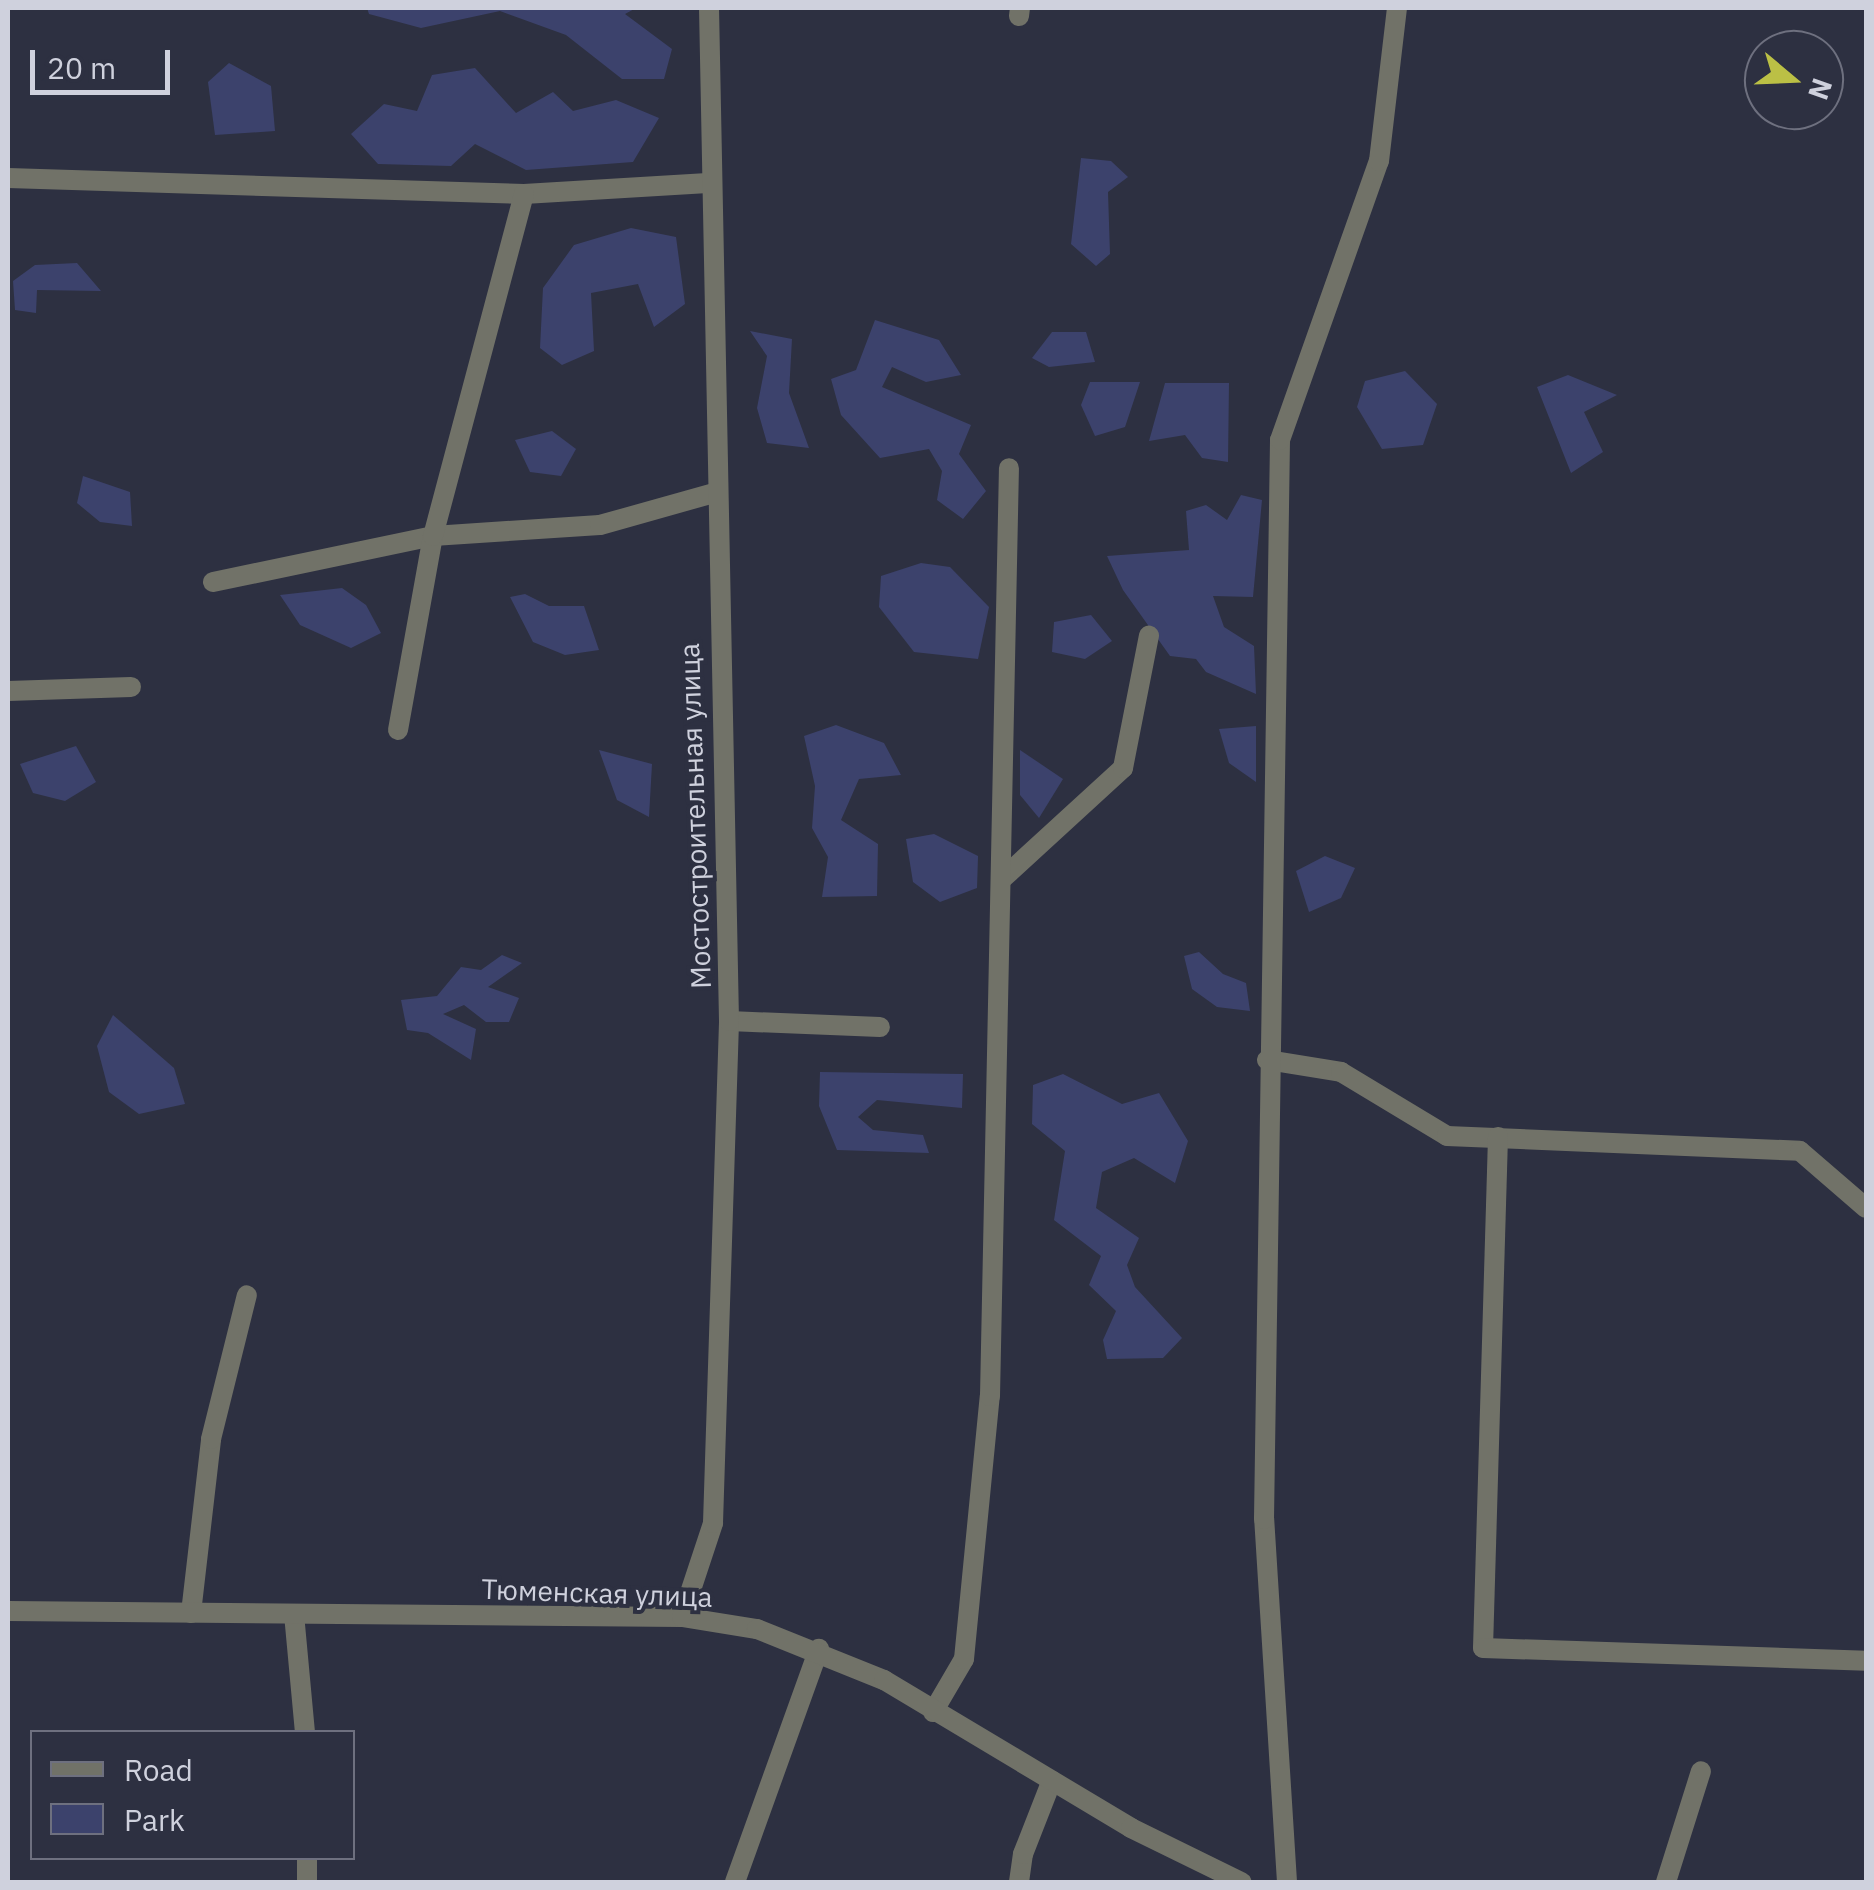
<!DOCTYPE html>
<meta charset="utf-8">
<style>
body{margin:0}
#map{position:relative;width:1874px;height:1890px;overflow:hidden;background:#2d3041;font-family:"IBM Plex Sans",sans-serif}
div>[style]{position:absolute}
.green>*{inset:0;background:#3c426c}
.lane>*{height:20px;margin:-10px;padding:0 10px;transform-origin:10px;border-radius:10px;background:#717268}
.street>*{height:20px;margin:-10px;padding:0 10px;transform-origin:10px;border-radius:10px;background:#717268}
span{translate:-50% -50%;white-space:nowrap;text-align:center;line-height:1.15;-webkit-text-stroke:8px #2d3041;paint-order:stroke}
.street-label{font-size:28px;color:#cfd1dd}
.frame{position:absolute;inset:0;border:10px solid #cfd1dd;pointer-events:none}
.legend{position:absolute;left:30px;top:1730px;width:325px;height:130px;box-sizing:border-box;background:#2d3041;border:2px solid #6e707f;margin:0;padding:12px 18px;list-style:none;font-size:30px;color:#cfd1dd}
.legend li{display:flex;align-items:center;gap:20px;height:50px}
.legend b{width:50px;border:2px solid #6e707f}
.north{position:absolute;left:1744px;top:30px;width:100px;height:100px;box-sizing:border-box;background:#2d3041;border:2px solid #6e707f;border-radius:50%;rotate:109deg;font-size:28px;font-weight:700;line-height:40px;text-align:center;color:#cfd1dd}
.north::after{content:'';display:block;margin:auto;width:35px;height:45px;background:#bbc045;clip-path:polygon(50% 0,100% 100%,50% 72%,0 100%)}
.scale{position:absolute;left:30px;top:50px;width:140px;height:45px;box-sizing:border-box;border:5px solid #cfd1dd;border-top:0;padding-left:12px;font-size:30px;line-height:35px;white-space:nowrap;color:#cfd1dd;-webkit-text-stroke:8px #2d3041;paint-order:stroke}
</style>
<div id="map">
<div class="green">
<i style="clip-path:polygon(367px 8px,636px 8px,625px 14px,672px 49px,664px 79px,622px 79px,566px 35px,500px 11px,421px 28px,369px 14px)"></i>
<i style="clip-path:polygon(229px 63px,271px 86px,275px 131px,215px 135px,208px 82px)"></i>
<i style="clip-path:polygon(475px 68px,516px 113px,553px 92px,573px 111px,616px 100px,659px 118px,633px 162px,526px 170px,475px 144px,451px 166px,378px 164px,351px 134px,384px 104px,417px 111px,432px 75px)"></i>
<i style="clip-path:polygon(1081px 158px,1111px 161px,1128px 177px,1108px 192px,1110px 254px,1096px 266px,1071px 244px)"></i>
<i style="clip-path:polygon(631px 228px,676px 237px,685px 304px,654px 327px,638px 284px,591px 293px,594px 351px,562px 365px,540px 348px,543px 288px,574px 245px)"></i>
<i style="clip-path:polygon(77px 263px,101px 291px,37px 290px,36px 313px,15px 310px,13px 281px,35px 265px)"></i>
<i style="clip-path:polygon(875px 320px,939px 340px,961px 375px,926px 382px,892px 367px,882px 387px,971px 425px,959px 454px,986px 491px,963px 519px,937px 500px,942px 471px,929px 449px,880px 458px,841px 415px,831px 379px,856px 370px)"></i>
<i style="clip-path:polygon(750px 331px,792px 339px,789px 393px,809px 448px,767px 443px,757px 408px,767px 356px)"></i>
<i style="clip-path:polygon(1052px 332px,1086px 332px,1095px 362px,1049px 367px,1032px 358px)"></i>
<i style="clip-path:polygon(1405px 371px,1437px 404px,1423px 445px,1382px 449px,1357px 407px,1365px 381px)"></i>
<i style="clip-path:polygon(1568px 375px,1617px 395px,1584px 412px,1603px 452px,1571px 473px,1537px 387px)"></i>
<i style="clip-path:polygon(1090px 382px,1140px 382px,1125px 427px,1095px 436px,1081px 405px)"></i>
<i style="clip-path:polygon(1165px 383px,1229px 383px,1228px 462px,1202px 458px,1185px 435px,1149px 441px)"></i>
<i style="clip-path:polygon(552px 431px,576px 449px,561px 476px,530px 472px,515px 440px)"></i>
<i style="clip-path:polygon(83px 476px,130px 492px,132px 526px,100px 522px,77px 503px)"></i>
<i style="clip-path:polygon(1241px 495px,1262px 500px,1253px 597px,1213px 596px,1224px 627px,1254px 646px,1256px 694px,1206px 672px,1196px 659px,1170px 656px,1123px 590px,1107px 556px,1189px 550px,1186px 511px,1206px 505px,1227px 520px)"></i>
<i style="clip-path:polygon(921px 563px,950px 567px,989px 607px,978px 659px,914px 652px,879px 607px,881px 576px)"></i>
<i style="clip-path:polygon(342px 588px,366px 605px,381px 633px,351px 648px,300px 625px,280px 595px)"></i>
<i style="clip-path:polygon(525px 594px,549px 606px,584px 606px,599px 650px,565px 655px,533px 642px,510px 597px)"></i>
<i style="clip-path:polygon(1091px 615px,1112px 641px,1085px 659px,1052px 652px,1054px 622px)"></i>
<i style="clip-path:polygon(836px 725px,884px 743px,901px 775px,859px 779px,841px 820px,878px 844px,877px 896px,822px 897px,828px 857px,812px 828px,815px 786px,804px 736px)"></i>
<i style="clip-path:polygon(1256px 726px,1256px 782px,1229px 763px,1219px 729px)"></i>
<i style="clip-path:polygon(76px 746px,96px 782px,65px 801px,33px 793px,20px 764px)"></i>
<i style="clip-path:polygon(599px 750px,652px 764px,649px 817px,617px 800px)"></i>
<i style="clip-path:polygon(1020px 750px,1063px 779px,1039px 818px,1020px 795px)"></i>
<i style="clip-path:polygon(934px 834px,978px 856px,977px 888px,940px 902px,913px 882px,906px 839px)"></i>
<i style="clip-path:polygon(1325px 856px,1355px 868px,1341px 898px,1309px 912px,1296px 871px)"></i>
<i style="clip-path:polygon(1199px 952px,1223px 974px,1246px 983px,1250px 1011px,1217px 1007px,1192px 989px,1184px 956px)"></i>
<i style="clip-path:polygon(502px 955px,522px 963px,488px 987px,519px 998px,509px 1022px,486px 1022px,464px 1005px,443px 1014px,476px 1029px,471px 1060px,428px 1033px,407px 1030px,401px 1000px,437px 996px,461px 967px,481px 970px)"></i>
<i style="clip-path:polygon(113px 1015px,174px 1068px,185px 1104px,139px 1114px,109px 1092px,97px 1046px)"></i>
<i style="clip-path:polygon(820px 1072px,963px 1074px,962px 1108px,877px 1100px,858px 1117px,873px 1130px,923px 1135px,929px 1153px,837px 1150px,819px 1106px)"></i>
<i style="clip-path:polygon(1063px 1074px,1122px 1104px,1159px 1093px,1188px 1141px,1175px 1183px,1134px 1158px,1102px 1172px,1096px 1208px,1139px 1238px,1127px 1265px,1135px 1287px,1182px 1338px,1163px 1358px,1107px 1359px,1103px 1340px,1116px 1311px,1089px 1285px,1101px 1256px,1054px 1220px,1065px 1151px,1032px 1124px,1033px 1085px)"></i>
</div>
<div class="lane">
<i style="left:1019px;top:16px;width:8px;rotate:-83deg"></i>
<i style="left:8px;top:178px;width:516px;rotate:1.78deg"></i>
<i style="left:524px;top:194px;width:184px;rotate:-3.4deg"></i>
<i style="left:213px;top:582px;width:225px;rotate:-11.8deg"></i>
<i style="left:433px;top:536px;width:167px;rotate:-3.8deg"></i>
<i style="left:600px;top:525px;width:118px;rotate:-15.7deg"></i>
<i style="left:8px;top:691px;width:123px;rotate:-1.9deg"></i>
<i style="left:398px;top:730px;width:197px;rotate:-79.8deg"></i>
<i style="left:433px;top:536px;width:354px;rotate:-75.1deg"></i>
<i style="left:1002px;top:879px;width:164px;rotate:-42.5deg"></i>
<i style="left:1123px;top:768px;width:135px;rotate:-78.9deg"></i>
<i style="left:729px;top:1021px;width:151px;rotate:2.3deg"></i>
<i style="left:1267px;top:1060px;width:75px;rotate:9.2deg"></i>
<i style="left:1341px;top:1072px;width:124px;rotate:31.1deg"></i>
<i style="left:1447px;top:1136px;width:353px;rotate:2.4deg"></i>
<i style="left:1800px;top:1151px;width:87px;rotate:40.8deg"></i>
<i style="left:1498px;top:1137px;width:511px;rotate:91.68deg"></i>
<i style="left:1483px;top:1648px;width:383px;rotate:1.9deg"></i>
<i style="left:191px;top:1613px;width:175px;rotate:-83.4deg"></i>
<i style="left:211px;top:1439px;width:148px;rotate:-76deg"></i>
<i style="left:294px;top:1614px;width:119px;rotate:84.7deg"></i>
<i style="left:933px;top:1712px;width:61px;rotate:-59.7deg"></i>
<i style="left:964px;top:1659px;width:264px;rotate:-84.4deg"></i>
<i style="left:990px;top:1396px;width:928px;rotate:-88.83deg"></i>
<i style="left:307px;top:1858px;width:24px;rotate:90deg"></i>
<i style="left:735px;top:1882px;width:248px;rotate:-70.2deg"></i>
<i style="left:1019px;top:1882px;width:28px;rotate:-82deg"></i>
<i style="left:1023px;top:1854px;width:79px;rotate:-68.6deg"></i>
<i style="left:1287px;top:1882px;width:364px;rotate:-93.6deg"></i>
<i style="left:1264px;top:1519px;width:1079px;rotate:-89.15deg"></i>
<i style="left:1280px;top:440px;width:296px;rotate:-70.5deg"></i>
<i style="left:1379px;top:161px;width:154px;rotate:-83.3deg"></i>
<i style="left:1666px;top:1882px;width:116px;rotate:-72.5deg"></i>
</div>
<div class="street">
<i style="left:8px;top:1611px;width:674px;rotate:0.51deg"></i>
<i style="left:682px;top:1617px;width:76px;rotate:9.1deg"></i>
<i style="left:757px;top:1629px;width:137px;rotate:21.9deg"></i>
<i style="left:884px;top:1680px;width:288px;rotate:30.9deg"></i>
<i style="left:1131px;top:1828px;width:123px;rotate:26.1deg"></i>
<i style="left:682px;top:1617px;width:99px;rotate:-71.7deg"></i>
<i style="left:713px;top:1523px;width:502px;rotate:-88.17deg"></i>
<i style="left:729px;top:1021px;width:1013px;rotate:-91.13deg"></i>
</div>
<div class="street-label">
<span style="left:695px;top:816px;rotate:-92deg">Мостостроительная улица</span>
<span style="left:597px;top:1593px;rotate:2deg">Тюменская улица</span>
</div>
<div class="frame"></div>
<ul class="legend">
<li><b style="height:12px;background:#717268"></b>Road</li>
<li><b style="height:28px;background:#3c426c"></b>Park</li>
</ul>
<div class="north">N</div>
<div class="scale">20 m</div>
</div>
